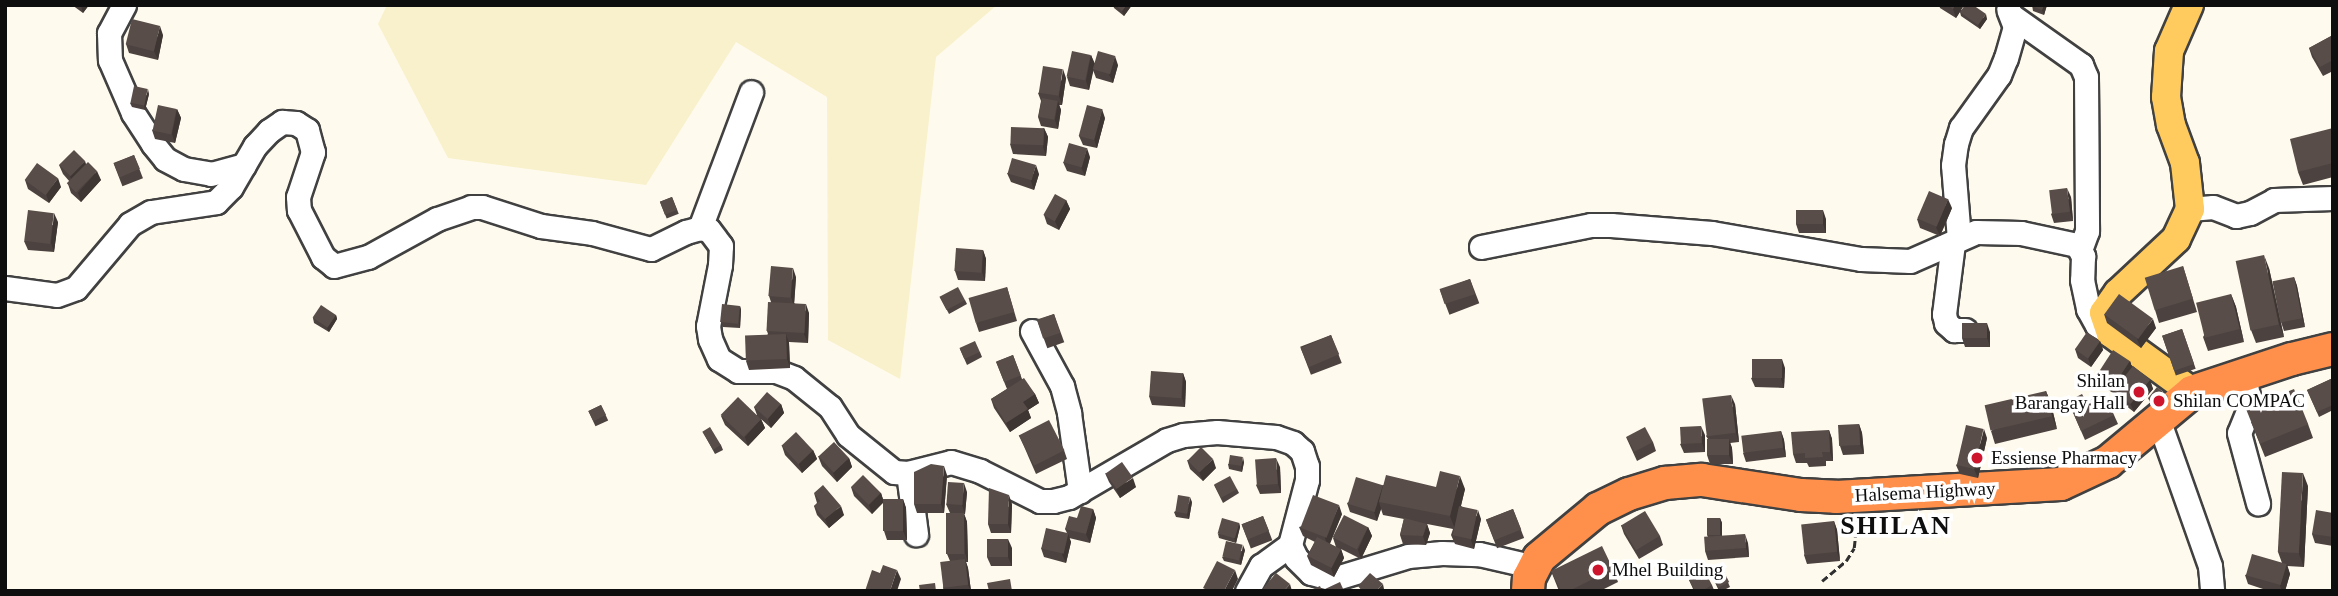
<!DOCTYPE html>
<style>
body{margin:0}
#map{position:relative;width:2338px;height:596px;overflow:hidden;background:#fffaee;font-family:"Times New Roman",serif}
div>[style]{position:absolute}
.farmland>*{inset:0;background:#f9f1cb}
.path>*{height:2.5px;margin-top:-1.25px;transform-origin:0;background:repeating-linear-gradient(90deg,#303030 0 7px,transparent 0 10.5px)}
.roads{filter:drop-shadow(2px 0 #414141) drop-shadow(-2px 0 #414141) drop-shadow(0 2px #414141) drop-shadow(0 -2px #414141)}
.minor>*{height:23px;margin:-11.5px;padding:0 11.5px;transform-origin:11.5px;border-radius:11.5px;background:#fff}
.major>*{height:28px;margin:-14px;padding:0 14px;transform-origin:14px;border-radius:14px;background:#ffcb5e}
.highway>*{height:32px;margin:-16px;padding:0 16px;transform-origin:16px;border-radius:16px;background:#ff904c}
.wall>*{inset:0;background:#4c423f;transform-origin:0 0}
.shaded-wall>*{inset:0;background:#3e3633}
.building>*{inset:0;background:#584d49;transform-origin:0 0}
.dots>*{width:19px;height:19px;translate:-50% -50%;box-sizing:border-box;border:4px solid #fff;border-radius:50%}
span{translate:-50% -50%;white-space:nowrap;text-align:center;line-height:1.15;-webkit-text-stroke:7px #fff;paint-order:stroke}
.poi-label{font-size:19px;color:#0e0e0e}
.right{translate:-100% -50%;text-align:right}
.left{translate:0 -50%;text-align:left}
.street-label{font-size:19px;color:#0e0e0e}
.district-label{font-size:26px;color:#0e0e0e;font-weight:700;letter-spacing:2px}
.frame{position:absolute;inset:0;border:7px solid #0e0e0e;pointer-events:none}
</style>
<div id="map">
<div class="farmland">
<i style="clip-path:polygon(387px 5px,997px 5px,936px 57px,900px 379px,828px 340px,827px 97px,736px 42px,646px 185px,448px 158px,378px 24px)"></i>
</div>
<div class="path">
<i style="left:1822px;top:581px;width:31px;rotate:-40deg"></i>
<i style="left:1846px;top:561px;width:15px;rotate:-58deg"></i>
<i style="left:1854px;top:548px;width:29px;rotate:-84deg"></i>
</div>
<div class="roads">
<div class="minor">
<i style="left:124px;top:5px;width:32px;rotate:118deg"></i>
<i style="left:109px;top:33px;width:27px;rotate:88deg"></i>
<i style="left:110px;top:60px;width:58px;rotate:66.5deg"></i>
<i style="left:133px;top:113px;width:37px;rotate:57deg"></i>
<i style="left:153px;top:144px;width:19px;rotate:51deg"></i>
<i style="left:165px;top:159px;width:21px;rotate:28deg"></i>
<i style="left:184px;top:169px;width:27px;rotate:10deg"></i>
<i style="left:211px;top:174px;width:34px;rotate:-15deg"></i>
<i style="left:2012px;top:16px;width:85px;rotate:35.4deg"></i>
<i style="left:2081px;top:65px;width:13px;rotate:67deg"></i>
<i style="left:2086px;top:77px;width:154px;rotate:89.6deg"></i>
<i style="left:2087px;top:231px;width:20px;rotate:110deg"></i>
<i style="left:2190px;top:209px;width:23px;rotate:-5deg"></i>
<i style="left:2213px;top:207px;width:25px;rotate:21deg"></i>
<i style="left:2236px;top:216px;width:14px;rotate:-12deg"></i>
<i style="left:2250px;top:213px;width:27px;rotate:-28deg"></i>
<i style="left:2274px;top:200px;width:59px;rotate:-1.9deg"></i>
<i style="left:700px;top:228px;width:145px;rotate:-69.4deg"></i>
<i style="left:1959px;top:239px;width:74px;rotate:-94.6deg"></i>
<i style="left:1953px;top:165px;width:21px;rotate:-82deg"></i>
<i style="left:1956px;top:144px;width:17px;rotate:-73deg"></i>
<i style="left:1961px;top:128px;width:65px;rotate:-54.4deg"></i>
<i style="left:1999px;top:75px;width:18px;rotate:-68deg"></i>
<i style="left:2006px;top:58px;width:32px;rotate:-74deg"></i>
<i style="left:2015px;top:27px;width:19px;rotate:-111deg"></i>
<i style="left:1953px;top:243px;width:72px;rotate:97.2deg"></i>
<i style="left:1944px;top:314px;width:9px;rotate:77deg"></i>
<i style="left:1946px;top:323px;width:11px;rotate:41deg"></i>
<i style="left:1954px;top:330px;width:11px"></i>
<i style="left:1481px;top:247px;width:112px;rotate:-11.3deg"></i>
<i style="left:1591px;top:225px;width:20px"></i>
<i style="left:1611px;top:225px;width:101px;rotate:4.5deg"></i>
<i style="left:1712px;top:233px;width:151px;rotate:9.9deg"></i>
<i style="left:1861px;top:259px;width:49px;rotate:2.3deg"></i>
<i style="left:1910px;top:261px;width:72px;rotate:-23.7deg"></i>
<i style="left:1976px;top:232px;width:45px;rotate:1.3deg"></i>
<i style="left:2021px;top:233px;width:57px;rotate:12.1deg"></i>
<i style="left:2077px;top:245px;width:13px;rotate:61deg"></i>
<i style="left:2083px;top:256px;width:24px;rotate:92deg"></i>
<i style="left:2082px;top:280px;width:30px;rotate:78deg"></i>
<i style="left:2088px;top:309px;width:18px;rotate:61deg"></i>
<i style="left:2097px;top:325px;width:16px;rotate:30deg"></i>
<i style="left:5px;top:288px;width:52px;rotate:7.7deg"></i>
<i style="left:57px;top:295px;width:20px;rotate:-20deg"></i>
<i style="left:76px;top:288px;width:84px;rotate:-49.8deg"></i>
<i style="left:130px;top:224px;width:24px;rotate:-30deg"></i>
<i style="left:151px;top:212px;width:66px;rotate:-8.7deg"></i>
<i style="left:216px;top:202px;width:21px;rotate:-45deg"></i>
<i style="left:231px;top:187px;width:48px;rotate:-59.7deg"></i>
<i style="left:255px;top:146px;width:21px;rotate:-47deg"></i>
<i style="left:269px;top:131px;width:16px;rotate:-35deg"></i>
<i style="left:282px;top:122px;width:14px;rotate:4deg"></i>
<i style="left:296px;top:123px;width:13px;rotate:32deg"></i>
<i style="left:307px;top:130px;width:23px;rotate:75deg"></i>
<i style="left:313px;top:152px;width:47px;rotate:108.4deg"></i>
<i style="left:298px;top:197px;width:13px;rotate:86deg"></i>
<i style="left:299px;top:210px;width:53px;rotate:62.9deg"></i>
<i style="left:323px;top:257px;width:14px;rotate:39deg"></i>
<i style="left:334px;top:266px;width:35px;rotate:-15deg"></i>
<i style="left:368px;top:257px;width:79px;rotate:-28.8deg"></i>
<i style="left:437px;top:219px;width:36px;rotate:-19deg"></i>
<i style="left:471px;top:207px;width:11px"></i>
<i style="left:482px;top:207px;width:62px;rotate:17.9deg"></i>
<i style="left:541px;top:226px;width:51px;rotate:7.8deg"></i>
<i style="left:592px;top:233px;width:61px;rotate:15.2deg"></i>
<i style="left:651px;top:249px;width:39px;rotate:-26deg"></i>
<i style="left:686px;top:232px;width:15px;rotate:-16deg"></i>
<i style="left:700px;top:228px;width:9px;rotate:13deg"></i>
<i style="left:709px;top:230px;width:20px;rotate:53deg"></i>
<i style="left:721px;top:246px;width:19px;rotate:93deg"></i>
<i style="left:720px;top:265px;width:62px;rotate:101.1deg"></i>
<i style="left:708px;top:326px;width:13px;rotate:81deg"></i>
<i style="left:710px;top:339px;width:22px;rotate:66deg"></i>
<i style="left:719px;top:359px;width:22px;rotate:32deg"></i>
<i style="left:738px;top:371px;width:38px"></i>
<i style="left:776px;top:371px;width:19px;rotate:21deg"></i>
<i style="left:794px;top:378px;width:46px;rotate:38.9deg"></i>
<i style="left:830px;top:407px;width:33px;rotate:57deg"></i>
<i style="left:848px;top:435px;width:59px;rotate:38.8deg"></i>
<i style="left:894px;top:472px;width:14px;rotate:4deg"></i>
<i style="left:908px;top:473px;width:44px;rotate:-14.3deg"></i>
<i style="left:951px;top:462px;width:30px;rotate:17deg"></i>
<i style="left:980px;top:471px;width:67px;rotate:26.6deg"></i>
<i style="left:1040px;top:501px;width:13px"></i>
<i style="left:1053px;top:501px;width:16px;rotate:-14deg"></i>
<i style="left:1069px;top:497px;width:113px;rotate:-30.2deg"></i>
<i style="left:1167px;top:440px;width:17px;rotate:-17deg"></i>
<i style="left:1183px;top:435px;width:34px;rotate:-5deg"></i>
<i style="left:1217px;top:432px;width:59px;rotate:4.8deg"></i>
<i style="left:1276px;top:437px;width:18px;rotate:19deg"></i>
<i style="left:1293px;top:443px;width:12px;rotate:42deg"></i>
<i style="left:1302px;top:451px;width:16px;rotate:72deg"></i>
<i style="left:1307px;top:466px;width:14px;rotate:90deg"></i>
<i style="left:1307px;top:480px;width:67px;rotate:104.7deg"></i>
<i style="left:1290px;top:545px;width:14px;rotate:65deg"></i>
<i style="left:1296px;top:558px;width:21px;rotate:45deg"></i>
<i style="left:1311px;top:573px;width:23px;rotate:15deg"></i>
<i style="left:1333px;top:579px;width:78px;rotate:-17deg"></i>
<i style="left:1408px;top:556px;width:34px;rotate:-5deg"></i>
<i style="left:1442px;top:553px;width:37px;rotate:2deg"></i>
<i style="left:1479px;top:554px;width:57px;rotate:13.1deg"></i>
<i style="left:1032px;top:331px;width:63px;rotate:61.4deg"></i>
<i style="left:1062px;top:386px;width:28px;rotate:75deg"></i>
<i style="left:1069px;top:413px;width:79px;rotate:82deg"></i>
<i style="left:2244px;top:375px;width:32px;rotate:79deg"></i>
<i style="left:2250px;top:406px;width:29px;rotate:112deg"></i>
<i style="left:2239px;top:433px;width:73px;rotate:74.8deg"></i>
<i style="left:2158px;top:419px;width:156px;rotate:70.5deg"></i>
<i style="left:2210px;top:566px;width:25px;rotate:85deg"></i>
<i style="left:908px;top:473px;width:62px;rotate:82.5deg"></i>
<i style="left:1247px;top:591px;width:29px;rotate:-61deg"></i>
<i style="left:1261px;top:566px;width:36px;rotate:-36deg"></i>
</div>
<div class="major">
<i style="left:2189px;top:5px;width:50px;rotate:113.5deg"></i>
<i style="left:2169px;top:51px;width:46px;rotate:93.7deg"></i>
<i style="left:2166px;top:97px;width:28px;rotate:80deg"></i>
<i style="left:2171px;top:125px;width:40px;rotate:69.8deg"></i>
<i style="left:2185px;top:163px;width:46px;rotate:83.8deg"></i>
<i style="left:2190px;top:209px;width:33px;rotate:115deg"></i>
<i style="left:2176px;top:239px;width:79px;rotate:137deg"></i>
<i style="left:2118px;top:293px;width:24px;rotate:125deg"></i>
<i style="left:2104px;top:313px;width:21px;rotate:71deg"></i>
<i style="left:2111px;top:333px;width:100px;rotate:36.1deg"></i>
</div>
<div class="highway">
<i style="left:1528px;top:591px;width:13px;rotate:-86deg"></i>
<i style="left:1529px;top:578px;width:22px;rotate:-63deg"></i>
<i style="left:1539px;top:558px;width:77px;rotate:-39.7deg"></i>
<i style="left:1598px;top:509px;width:34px;rotate:-26deg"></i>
<i style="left:1629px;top:494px;width:38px;rotate:-17deg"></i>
<i style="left:1665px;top:483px;width:37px;rotate:-5deg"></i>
<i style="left:1702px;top:480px;width:100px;rotate:8.6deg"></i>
<i style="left:1801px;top:495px;width:35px;rotate:3deg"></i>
<i style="left:1836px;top:497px;width:225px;rotate:-3.3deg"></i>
<i style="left:2061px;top:484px;width:52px;rotate:-25.1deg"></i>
<i style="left:2108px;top:462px;width:109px;rotate:-39.8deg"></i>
<i style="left:2192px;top:392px;width:105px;rotate:-18.3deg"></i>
<i style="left:2292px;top:359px;width:42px;rotate:-13.7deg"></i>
</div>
</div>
<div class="wall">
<i style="clip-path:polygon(72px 5px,89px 5px,83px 13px)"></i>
<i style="clip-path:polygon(1113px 5px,1132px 5px,1124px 16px,1114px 8px)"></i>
<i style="clip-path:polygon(1939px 5px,1964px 5px,1961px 10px,1987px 19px,1980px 29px,1961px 16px,1960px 12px,1956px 18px,1940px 8px)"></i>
<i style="clip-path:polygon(2032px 5px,2047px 5px,2044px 15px,2033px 11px)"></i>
<i style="clip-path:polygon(163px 35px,158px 60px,129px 53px,126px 44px)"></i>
<i style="clip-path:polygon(2333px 35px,2333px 71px,2323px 76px,2312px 57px,2309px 48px)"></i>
<i style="clip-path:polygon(1091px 55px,1094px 63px,1118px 65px,1113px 83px,1096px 78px,1093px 70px,1089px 90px,1070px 86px,1067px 77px)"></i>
<i style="clip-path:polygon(1066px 78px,1062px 105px,1059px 105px,1061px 110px,1058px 129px,1041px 126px,1038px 117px,1041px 101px,1038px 93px)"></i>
<i style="clip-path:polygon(149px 94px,145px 110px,132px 107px,130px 103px)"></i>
<i style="clip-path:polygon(177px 109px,181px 118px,175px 143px,155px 139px,152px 130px)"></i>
<i style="clip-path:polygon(1105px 118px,1097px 148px,1083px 145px,1079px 136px)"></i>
<i style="clip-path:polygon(1044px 128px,1048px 137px,1046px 156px,1013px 154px,1010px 144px)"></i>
<i style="clip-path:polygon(2333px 128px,2333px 177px,2303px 185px,2298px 172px)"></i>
<i style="left:134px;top:155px;width:25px;height:22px;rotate:69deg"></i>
<i style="clip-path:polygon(1090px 157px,1085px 176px,1067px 171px,1063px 162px)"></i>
<i style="clip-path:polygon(86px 164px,101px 180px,81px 202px,71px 193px,68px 184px,70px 182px,63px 174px,59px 165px)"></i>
<i style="clip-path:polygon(1007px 173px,1039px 174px,1034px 190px,1011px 182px)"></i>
<i style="clip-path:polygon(25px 180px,61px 187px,49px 203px,28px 189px)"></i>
<i style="left:672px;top:197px;width:18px;height:13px;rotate:68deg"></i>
<i style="clip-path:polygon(2071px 197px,2073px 221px,2054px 223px,2051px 214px)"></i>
<i style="clip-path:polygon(1066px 200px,1070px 209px,1059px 230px,1047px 224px,1044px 215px)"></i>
<i style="clip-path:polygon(1952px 208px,1940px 236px,1920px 228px,1917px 219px)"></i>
<i style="clip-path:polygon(1826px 219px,1826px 233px,1799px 233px,1796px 224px)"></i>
<i style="clip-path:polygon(58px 222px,54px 252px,28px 250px,24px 241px)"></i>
<i style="clip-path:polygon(983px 250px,986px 259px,985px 281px,958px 280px,955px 271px)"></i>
<i style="clip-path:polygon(2183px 266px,2197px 312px,2159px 323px,2155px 310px)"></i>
<i style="clip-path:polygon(2269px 268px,2284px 337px,2256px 343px,2251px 330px)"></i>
<i style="clip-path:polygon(796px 277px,794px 303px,809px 313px,808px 343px,789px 342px,790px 368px,749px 370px,746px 361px,768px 334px,767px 331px,771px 302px,769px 296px)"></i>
<i style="clip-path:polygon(2294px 277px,2297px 286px,2305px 327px,2284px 331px,2281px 322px)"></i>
<i style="left:1470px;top:279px;width:26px;height:32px;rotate:69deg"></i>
<i style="clip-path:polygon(1007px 287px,1017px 321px,979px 332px,976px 323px)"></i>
<i style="clip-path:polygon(2231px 294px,2236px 307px,2244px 342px,2208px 351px,2203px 337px)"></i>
<i style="clip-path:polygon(940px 297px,965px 300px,967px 304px,949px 314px)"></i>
<i style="clip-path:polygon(740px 306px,741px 310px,740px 328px,723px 327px,721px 322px)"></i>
<i style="left:1054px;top:314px;width:30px;height:18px;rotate:70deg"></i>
<i style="clip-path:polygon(2104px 314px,2156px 328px,2141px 348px,2107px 323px)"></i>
<i style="clip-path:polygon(336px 315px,337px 319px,329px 332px,314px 323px,313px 318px)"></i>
<i style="left:2182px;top:329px;width:42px;height:21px;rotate:71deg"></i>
<i style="clip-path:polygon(1990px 332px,1990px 347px,1965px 347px,1962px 338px)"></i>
<i style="left:1331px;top:335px;width:30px;height:33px;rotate:69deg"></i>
<i style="clip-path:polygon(2100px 341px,2103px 350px,2091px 367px,2078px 358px,2075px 349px)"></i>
<i style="clip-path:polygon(960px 349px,980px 352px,982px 357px,967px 365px)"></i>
<i style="clip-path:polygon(1013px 355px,1022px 379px,1035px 394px,1039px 403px,1028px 410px,1031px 418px,1010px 432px,994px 408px,991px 399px,1007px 389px,996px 362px)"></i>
<i style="clip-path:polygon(2130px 361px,2132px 368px,2150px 380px,2153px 389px,2134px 412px,2117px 399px,2116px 395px,2099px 384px,2096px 375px)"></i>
<i style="clip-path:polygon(1785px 368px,1784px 388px,1755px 387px,1751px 378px)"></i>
<i style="clip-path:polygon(1183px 373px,1186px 382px,1185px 407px,1152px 405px,1149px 396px)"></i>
<i style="clip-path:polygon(2333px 378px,2333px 410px,2319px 417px,2307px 390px)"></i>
<i style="clip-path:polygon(2046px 391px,2051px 404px,2057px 429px,1995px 444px,1991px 431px)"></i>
<i style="clip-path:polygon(2167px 395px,2168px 400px,2159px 410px,2150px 402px,2148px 398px)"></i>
<i style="clip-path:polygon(2068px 401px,2086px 401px,2114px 415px,2118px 424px,2085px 440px)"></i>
<i style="clip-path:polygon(781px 404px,784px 413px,771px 428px,761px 419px,765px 428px,748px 446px,725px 425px,721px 416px,757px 415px,754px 407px)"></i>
<i style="clip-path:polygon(1735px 404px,1739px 442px,1730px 443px,1732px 448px,1733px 464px,1710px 464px,1707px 455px,1708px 439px,1706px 436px)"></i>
<i style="left:601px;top:405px;width:17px;height:14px;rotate:65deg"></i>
<i style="clip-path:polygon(2251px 422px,2308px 424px,2313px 438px,2265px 457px)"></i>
<i style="clip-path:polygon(1859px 424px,1862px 433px,1864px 454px,1843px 455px,1840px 446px)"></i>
<i style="clip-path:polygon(1829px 430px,1832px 439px,1833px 461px,1826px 461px,1826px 466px,1809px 467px,1807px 463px,1796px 463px,1793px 454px)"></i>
<i style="clip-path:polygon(1781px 431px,1784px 440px,1786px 457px,1746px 462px,1743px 453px)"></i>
<i style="clip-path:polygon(703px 432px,721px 445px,723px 450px,715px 454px)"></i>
<i style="clip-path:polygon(1019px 435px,1064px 450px,1067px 459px,1036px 474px)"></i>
<i style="clip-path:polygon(1705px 435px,1705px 452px,1684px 453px,1680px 444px)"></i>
<i style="clip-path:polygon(1626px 437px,1653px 442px,1656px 451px,1637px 461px)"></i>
<i style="clip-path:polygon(1987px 438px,1978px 478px,1960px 474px,1956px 465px)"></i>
<i style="clip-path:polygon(782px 446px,813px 450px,817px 459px,802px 473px,785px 455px)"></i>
<i style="clip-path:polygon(818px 456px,849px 458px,852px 467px,837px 482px,822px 466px)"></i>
<i style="clip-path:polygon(1187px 460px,1216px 468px,1203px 481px,1190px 469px)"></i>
<i style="clip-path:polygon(1244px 462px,1242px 472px,1229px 469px,1228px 464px)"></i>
<i style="clip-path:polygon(1280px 467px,1281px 493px,1260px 494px,1256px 485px)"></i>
<i style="clip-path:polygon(1105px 473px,1136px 487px,1120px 498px,1109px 482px)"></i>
<i style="clip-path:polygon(947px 475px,944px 513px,917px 513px,914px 504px)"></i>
<i style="clip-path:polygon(1214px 485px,1237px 489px,1239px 493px,1223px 503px)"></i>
<i style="clip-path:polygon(1383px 485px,1465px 489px,1461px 506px,1481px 519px,1474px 549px,1455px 544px,1451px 535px,1453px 529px,1427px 524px,1430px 533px,1426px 545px,1403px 544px,1400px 535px,1404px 519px,1383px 515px,1381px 509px,1377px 521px,1350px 512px,1347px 503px)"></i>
<i style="clip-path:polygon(2308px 486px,2304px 567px,2287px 566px,2290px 574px,2285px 591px,2269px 591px,2248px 584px,2245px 575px,2282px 563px,2278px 552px)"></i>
<i style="clip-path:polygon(851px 487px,881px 493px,883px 500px,903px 499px,906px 508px,907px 540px,887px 540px,884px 531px,883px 502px,872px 514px,854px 496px)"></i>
<i style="clip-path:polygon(967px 492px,965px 514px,964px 514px,967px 522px,968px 562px,966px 562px,968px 568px,971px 591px,944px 591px,943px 588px,950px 561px,947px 554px,950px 513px,946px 504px)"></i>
<i style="clip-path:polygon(814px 493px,844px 515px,829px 528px,817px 515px,814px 506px,817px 503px)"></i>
<i style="clip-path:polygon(1192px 502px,1189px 519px,1176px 517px,1174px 512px)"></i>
<i style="clip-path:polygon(1012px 504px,1011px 533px,991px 533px,988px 524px)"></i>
<i style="clip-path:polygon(1093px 509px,1096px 518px,1090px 543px,1069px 538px,1071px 542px,1066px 563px,1044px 557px,1041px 548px,1067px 533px,1065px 529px,1077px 518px)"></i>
<i style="left:1513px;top:509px;width:31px;height:29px;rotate:69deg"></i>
<i style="clip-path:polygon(2333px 513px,2333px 546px,2315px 543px,2312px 534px)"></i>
<i style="clip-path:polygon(1342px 514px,1330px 544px,1336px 547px,1333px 538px,1368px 527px,1372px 536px,1361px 559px,1341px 549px,1344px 558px,1334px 577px,1311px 565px,1307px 556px,1315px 542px,1303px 536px,1299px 527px)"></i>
<i style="left:1263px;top:516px;width:26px;height:23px;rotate:69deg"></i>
<i style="clip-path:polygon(1720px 518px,1722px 523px,1722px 536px,1748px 543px,1749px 557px,1708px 560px,1705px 551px,1708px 537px,1707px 535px)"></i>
<i style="clip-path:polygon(1834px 521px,1837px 530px,1840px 561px,1807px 564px,1804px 555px)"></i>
<i style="clip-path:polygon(1239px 523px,1240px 527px,1236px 543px,1219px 538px,1218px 534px)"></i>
<i style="clip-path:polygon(1621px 525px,1660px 536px,1663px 545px,1639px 559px,1624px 534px)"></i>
<i style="clip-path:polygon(1012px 548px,1012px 566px,991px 566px,987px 557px)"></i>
<i style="clip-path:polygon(1245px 550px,1241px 565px,1224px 561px,1222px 557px)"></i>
<i style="clip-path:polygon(1721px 566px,1730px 587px,1722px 591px,1719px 591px,1712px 576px)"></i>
<i style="clip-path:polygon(1613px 569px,1618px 582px,1600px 591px,1559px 591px,1551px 571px)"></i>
<i style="clip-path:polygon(1689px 580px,1712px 585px,1714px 590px,1694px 591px)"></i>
</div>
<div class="shaded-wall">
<i style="clip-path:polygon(81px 5px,89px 5px,83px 13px)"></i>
<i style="clip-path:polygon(1127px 5px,1132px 5px,1124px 16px,1122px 11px)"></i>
<i style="clip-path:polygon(1955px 5px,1964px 5px,1956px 18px,1953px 9px)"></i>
<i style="clip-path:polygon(2044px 5px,2047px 5px,2044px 15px,2042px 10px)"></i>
<i style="clip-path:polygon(1986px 14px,1987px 19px,1980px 29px,1978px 25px)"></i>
<i style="clip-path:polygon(160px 26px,163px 35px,158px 60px,154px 51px)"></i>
<i style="clip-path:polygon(1091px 55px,1095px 64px,1089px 90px,1086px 81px)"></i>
<i style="clip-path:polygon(1115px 56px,1118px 65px,1113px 83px,1109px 74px)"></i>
<i style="clip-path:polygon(1063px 69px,1066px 78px,1062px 105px,1059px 96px)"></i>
<i style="clip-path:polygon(148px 89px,149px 94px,145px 110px,144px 106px)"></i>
<i style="clip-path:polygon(1058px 101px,1061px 110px,1058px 129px,1055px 120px)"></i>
<i style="clip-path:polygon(177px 109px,181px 118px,175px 143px,172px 134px)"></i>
<i style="clip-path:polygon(1102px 109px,1105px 118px,1097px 148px,1094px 139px)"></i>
<i style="clip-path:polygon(1044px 128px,1048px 137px,1046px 156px,1043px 147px)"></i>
<i style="clip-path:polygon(1087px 148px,1090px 157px,1085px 176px,1081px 167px)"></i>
<i style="clip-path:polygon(85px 161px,88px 170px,74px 185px,70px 176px)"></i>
<i style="clip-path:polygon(1036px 165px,1039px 174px,1034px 190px,1031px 181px)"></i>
<i style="clip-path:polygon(97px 171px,101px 180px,81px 202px,78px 193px)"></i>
<i style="clip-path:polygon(58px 178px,61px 187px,49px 203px,46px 194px)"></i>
<i style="clip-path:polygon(2067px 188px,2071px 197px,2073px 221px,2070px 212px)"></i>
<i style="clip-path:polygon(1948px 199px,1952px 208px,1940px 236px,1936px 227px)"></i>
<i style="clip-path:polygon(1066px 200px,1070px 209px,1059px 230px,1055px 221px)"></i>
<i style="clip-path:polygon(1823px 210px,1826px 219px,1826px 233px,1823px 224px)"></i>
<i style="clip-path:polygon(54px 213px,58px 222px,54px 252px,51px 243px)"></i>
<i style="clip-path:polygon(983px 250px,986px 259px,985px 281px,982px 272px)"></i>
<i style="clip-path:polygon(2264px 255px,2269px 268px,2284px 337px,2279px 324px)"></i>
<i style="clip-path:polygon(793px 268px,796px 277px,794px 306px,791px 297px)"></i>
<i style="clip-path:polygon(2294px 277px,2297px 286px,2305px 327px,2302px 318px)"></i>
<i style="clip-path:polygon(2231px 294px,2236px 307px,2244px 342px,2240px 329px)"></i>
<i style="clip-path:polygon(806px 304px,809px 313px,808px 343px,804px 334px)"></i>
<i style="clip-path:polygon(740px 306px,741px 310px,740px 328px,739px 324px)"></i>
<i style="clip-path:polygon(336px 315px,337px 319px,329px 332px,327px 328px)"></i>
<i style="clip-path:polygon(2153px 319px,2156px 328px,2141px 348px,2137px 339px)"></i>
<i style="clip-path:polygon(1987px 323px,1990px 332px,1990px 347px,1987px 338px)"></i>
<i style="clip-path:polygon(786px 334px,789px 343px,790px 368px,787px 359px)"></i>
<i style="clip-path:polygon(2100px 341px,2103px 350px,2091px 367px,2088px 358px)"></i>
<i style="clip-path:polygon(1782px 359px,1785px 368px,1784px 388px,1781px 379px)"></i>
<i style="clip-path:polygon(2130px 361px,2133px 370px,2114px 390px,2116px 395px,2113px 386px)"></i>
<i style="clip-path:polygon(1183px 373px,1186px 382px,1185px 407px,1182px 398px)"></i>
<i style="clip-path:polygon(2150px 380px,2153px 389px,2134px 412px,2130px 403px)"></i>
<i style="clip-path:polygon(2046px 391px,2051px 404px,2057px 429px,2052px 416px)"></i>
<i style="clip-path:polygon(1035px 394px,1039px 403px,1028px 410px,1031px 418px,1010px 432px,1006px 423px,1023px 402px)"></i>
<i style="clip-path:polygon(1731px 395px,1735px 404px,1739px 442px,1736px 433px)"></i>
<i style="clip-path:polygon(2167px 395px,2168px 400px,2159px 410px,2158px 406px)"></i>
<i style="clip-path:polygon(781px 404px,784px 413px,771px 428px,768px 419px)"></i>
<i style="clip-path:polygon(761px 419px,765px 428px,748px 446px,745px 437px)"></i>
<i style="clip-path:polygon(1859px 424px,1862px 433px,1864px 454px,1860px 445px)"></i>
<i style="clip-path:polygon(1701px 426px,1705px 435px,1705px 452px,1702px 443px)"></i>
<i style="clip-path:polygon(1984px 429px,1987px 438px,1978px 478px,1974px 469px)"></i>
<i style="clip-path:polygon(1829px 430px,1832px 439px,1833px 461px,1830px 452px)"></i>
<i style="clip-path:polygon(1781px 431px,1784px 440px,1786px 457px,1783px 448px)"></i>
<i style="clip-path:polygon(1729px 439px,1732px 448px,1733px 464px,1729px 455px)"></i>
<i style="clip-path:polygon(813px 450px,817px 459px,802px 473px,799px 464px)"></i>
<i style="clip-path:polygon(1243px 457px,1244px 462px,1242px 472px,1241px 467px)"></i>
<i style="clip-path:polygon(849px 458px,852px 467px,837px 482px,833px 473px)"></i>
<i style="clip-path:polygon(1276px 458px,1280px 467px,1281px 493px,1278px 484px)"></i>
<i style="clip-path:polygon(1213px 459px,1216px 468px,1203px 481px,1199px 472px)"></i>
<i style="clip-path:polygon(944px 466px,947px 475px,944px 513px,941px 504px)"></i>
<i style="clip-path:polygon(2303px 473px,2308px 486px,2304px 567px,2299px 554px)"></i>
<i style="clip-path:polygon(1460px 476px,1465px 489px,1455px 529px,1450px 516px)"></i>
<i style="clip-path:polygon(1133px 478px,1136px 487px,1120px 498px,1116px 489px)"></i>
<i style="clip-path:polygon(964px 483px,967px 492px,965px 514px,962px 505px)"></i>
<i style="clip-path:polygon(1383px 485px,1379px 502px,1381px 509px,1377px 521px,1374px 512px)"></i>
<i style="clip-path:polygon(881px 493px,884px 502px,872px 514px,869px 505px)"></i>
<i style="clip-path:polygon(1009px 495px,1012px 504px,1011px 533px,1008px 524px)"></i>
<i style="clip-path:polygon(1190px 497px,1192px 502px,1189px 519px,1187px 515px)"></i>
<i style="clip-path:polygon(903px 499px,906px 508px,907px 540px,903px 531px)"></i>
<i style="clip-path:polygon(1339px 505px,1342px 514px,1328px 547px,1325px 538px)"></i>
<i style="clip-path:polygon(841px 506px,844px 515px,829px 528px,825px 519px)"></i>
<i style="clip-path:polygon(1093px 509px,1096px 518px,1090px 543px,1086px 534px)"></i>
<i style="clip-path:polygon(1478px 510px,1481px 519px,1474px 549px,1471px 540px)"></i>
<i style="clip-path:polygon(964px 513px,967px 522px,968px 562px,965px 553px)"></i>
<i style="clip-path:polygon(1720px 518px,1722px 523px,1722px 539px,1720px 534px)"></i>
<i style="clip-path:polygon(1834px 521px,1837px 530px,1840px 561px,1837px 552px)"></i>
<i style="clip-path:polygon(1239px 523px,1240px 527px,1236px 543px,1234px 538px)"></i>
<i style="clip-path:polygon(1427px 524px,1430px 533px,1426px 545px,1423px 536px)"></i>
<i style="clip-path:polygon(1368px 527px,1372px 536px,1361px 559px,1358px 550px)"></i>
<i style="clip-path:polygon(1068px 533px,1071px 542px,1066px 563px,1062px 554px)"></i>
<i style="clip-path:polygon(1745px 534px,1748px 543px,1749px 557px,1746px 548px)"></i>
<i style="clip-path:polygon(1008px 539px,1012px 548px,1012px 566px,1008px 557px)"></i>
<i style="clip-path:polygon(1243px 545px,1245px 550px,1241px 565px,1240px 561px)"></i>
<i style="clip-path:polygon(1341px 549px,1344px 558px,1334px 577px,1331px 568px)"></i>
<i style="clip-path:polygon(965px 559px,968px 568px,971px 591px,968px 585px)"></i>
<i style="clip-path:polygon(2287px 564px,2290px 574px,2285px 591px,2282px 591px,2280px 586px)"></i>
<i style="clip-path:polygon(897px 570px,901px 579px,897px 591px,890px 591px)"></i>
<i style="clip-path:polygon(1235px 570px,1238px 579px,1232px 591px,1224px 591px)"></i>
<i style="clip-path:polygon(1290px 584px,1292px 591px,1284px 591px)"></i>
<i style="clip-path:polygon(1383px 584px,1384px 589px,1382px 591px,1376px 591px)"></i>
</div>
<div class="building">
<i style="clip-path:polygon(1115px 5px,1127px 5px,1122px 11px)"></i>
<i style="clip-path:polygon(1947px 5px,1955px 5px,1953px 9px)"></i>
<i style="clip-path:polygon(1965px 5px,1973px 5px,1986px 14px,1978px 25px,1960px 12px)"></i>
<i style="clip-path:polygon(2032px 5px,2044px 5px,2042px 10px,2031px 6px)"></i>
<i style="left:132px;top:19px;width:29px;height:26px;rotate:14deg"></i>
<i style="clip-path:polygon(2333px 35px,2333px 60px,2320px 67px,2309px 48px)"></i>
<i style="left:1072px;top:51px;width:19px;height:26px;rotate:12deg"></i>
<i style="left:1098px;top:51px;width:18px;height:19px;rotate:16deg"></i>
<i style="left:1043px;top:66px;width:20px;height:27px;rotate:9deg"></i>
<i style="left:134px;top:86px;width:14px;height:17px;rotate:12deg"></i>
<i style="left:1042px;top:98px;width:16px;height:19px;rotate:11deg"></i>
<i style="left:158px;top:105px;width:19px;height:26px;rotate:12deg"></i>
<i style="left:1087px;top:105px;width:16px;height:32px;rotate:15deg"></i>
<i style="left:1011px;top:127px;width:33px;height:17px;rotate:2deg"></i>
<i style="clip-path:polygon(2333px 128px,2333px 163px,2298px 172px,2290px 139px)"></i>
<i style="left:1069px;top:143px;width:19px;height:20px;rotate:16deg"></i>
<i style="left:74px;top:150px;width:16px;height:21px;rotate:45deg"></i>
<i style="left:134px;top:155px;width:15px;height:22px;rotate:67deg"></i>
<i style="left:1012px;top:158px;width:25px;height:16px;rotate:16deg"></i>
<i style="left:88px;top:162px;width:13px;height:30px;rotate:45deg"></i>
<i style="left:37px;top:163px;width:26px;height:21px;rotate:36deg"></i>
<i style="left:2067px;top:188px;width:24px;height:18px;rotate:83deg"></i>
<i style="left:1929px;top:191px;width:21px;height:30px;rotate:23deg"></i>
<i style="left:1055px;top:194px;width:13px;height:24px;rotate:29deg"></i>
<i style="left:672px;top:197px;width:14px;height:13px;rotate:69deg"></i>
<i style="left:28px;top:210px;width:26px;height:31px;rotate:7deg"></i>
<i style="left:1796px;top:210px;width:27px;height:14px"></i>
<i style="left:956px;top:248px;width:27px;height:23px;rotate:4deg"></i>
<i style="left:2264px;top:255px;width:71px;height:29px;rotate:78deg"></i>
<i style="left:771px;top:266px;width:22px;height:30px;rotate:5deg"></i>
<i style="left:2183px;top:266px;width:34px;height:40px;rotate:73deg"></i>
<i style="left:2294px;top:277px;width:42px;height:22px;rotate:79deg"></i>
<i style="left:1470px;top:279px;width:16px;height:32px;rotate:72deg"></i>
<i style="left:958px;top:287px;width:15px;height:21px;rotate:62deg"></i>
<i style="left:1007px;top:287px;width:26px;height:40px;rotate:74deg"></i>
<i style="left:2119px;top:294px;width:42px;height:25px;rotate:36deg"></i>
<i style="left:2231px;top:294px;width:36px;height:36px;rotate:76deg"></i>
<i style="left:768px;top:302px;width:38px;height:29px;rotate:3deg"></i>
<i style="left:722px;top:304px;width:18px;height:18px;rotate:6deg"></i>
<i style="left:321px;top:305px;width:18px;height:15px;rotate:34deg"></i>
<i style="left:1054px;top:314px;width:20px;height:18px;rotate:72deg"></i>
<i style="left:1962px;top:323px;width:25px;height:15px"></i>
<i style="left:2182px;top:329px;width:37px;height:21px;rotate:71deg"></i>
<i style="left:2087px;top:332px;width:16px;height:21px;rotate:35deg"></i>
<i style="left:786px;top:334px;width:25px;height:41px;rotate:88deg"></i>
<i style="left:1331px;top:335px;width:21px;height:33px;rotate:67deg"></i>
<i style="left:975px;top:341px;width:12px;height:17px;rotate:66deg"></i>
<i style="left:2113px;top:350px;width:20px;height:30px;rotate:33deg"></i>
<i style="left:1013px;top:355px;width:22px;height:18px;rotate:69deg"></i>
<i style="left:1752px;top:359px;width:30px;height:19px"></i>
<i style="left:2133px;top:366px;width:22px;height:31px;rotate:39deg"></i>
<i style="left:1151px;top:371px;width:32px;height:25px;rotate:4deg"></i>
<i style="clip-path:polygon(1024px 378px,1035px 394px,1023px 402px,1028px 409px,1006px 423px,991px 399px)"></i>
<i style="clip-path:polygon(2333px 378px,2333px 405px,2317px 412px,2307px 390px)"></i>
<i style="left:2157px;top:387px;width:13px;height:14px;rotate:39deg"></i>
<i style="left:2294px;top:389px;width:38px;height:52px;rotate:68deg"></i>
<i style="left:2046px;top:391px;width:26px;height:63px;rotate:77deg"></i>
<i style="left:767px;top:392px;width:18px;height:20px;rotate:41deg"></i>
<i style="clip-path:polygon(2104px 393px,2114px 415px,2081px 431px,2068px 401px,2082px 394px,2086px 401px)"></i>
<i style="left:1731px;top:395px;width:38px;height:29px;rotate:83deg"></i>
<i style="left:738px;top:397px;width:32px;height:25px;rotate:44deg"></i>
<i style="left:601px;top:405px;width:11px;height:14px;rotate:63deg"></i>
<i style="left:1049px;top:420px;width:34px;height:34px;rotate:63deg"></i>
<i style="left:1859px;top:424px;width:21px;height:21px;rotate:87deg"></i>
<i style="left:1966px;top:425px;width:18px;height:41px;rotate:13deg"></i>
<i style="left:1701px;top:426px;width:17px;height:21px;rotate:87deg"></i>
<i style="left:710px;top:427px;width:21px;height:9px;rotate:59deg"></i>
<i style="left:1645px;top:427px;width:17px;height:21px;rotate:62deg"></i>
<i style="clip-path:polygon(1829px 430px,1830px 452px,1822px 452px,1823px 457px,1805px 458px,1805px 453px,1793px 454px,1791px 432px)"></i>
<i style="left:1781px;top:431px;width:17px;height:40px;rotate:83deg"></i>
<i style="left:796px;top:432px;width:25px;height:20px;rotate:47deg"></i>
<i style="left:1729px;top:439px;width:16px;height:22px;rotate:90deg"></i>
<i style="left:834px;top:442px;width:22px;height:21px;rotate:47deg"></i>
<i style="left:1201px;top:447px;width:17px;height:19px;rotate:45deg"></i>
<i style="left:1230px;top:455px;width:13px;height:9px;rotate:9deg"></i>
<i style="left:1276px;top:458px;width:26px;height:21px;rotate:86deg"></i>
<i style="left:1122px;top:462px;width:19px;height:20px;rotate:55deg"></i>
<i style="clip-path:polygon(931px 464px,944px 466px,941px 504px,914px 504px,914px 472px)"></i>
<i style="clip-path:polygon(1440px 471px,1460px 476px,1450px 516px,1379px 502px,1386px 475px,1436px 487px)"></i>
<i style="left:2282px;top:472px;width:21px;height:80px;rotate:3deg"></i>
<i style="left:863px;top:475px;width:25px;height:17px;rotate:45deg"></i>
<i style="left:1230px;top:476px;width:15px;height:18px;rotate:62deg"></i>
<i style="left:1356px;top:477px;width:28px;height:28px;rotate:17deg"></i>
<i style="left:948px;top:482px;width:16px;height:22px;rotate:4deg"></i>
<i style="clip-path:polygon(823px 485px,841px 506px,825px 519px,814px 506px,820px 501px,814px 493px)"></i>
<i style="clip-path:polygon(989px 488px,1009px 495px,1008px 524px,988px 524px)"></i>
<i style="left:1178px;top:495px;width:12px;height:17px;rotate:9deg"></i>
<i style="left:1313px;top:495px;width:28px;height:35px;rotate:21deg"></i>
<i style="left:903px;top:499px;width:32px;height:20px;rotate:90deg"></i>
<i style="clip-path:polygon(1081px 506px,1093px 509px,1086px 534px,1065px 529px,1069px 516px,1077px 518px)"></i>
<i style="left:1459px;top:506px;width:19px;height:30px;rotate:12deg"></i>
<i style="left:1513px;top:509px;width:22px;height:29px;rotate:68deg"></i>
<i style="clip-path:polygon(2316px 510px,2333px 513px,2333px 537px,2312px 534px)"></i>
<i style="left:1645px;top:511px;width:29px;height:28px;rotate:59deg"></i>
<i style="left:946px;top:513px;width:18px;height:41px"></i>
<i style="left:1344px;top:515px;width:27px;height:25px;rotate:27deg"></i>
<i style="left:1263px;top:516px;width:16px;height:23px;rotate:68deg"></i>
<i style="left:1222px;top:518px;width:18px;height:16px;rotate:16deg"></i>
<i style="clip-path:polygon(1404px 518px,1427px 524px,1423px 536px,1400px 535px)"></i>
<i style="left:1707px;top:518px;width:13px;height:17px"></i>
<i style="left:1834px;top:521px;width:31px;height:33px;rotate:84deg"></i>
<i style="left:1046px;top:528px;width:23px;height:21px;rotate:13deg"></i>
<i style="left:1745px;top:534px;width:14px;height:41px;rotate:86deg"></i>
<i style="left:1317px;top:537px;width:27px;height:21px;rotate:27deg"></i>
<i style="left:987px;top:539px;width:21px;height:18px"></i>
<i style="left:1226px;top:541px;width:17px;height:16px;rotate:13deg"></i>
<i style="clip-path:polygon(1602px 546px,1613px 569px,1569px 591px,1561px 591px,1551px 571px)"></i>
<i style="left:2252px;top:554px;width:36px;height:22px;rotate:16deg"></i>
<i style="left:965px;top:559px;width:26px;height:25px;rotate:83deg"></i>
<i style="clip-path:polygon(1217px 561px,1235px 570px,1224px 591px,1209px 591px,1203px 588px)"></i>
<i style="clip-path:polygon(883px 565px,897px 570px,890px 591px,865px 591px,872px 570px,880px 573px)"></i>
<i style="left:1721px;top:566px;width:18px;height:12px;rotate:63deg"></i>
<i style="clip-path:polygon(1705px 572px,1712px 585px,1702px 591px,1695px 591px,1689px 580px)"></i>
<i style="clip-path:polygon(1276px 573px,1290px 584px,1284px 591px,1261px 591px)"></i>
<i style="clip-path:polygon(1370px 573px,1383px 584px,1376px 591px,1362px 591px,1358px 586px)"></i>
<i style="clip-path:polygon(1010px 579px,1012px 591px,989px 591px,987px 583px)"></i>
<i style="clip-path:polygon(1340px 582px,1344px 591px,1326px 591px,1325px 589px)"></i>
<i style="clip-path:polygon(935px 583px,936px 591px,920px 591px,919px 585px)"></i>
<i style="clip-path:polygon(1320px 586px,1322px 591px,1309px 591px)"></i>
</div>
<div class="dots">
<i style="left:2139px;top:392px;background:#cd162d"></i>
<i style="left:2159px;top:401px;background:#cd162d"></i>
<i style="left:1977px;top:458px;background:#cd162d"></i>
<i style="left:1598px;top:570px;background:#cd162d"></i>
</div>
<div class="poi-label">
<span class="right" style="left:2125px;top:392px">Shilan<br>Barangay Hall</span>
<span class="left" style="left:2173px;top:401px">Shilan COMPAC</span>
<span class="left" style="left:1991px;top:458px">Essiense Pharmacy</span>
<span class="left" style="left:1612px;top:570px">Mhel Building</span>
</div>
<div class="street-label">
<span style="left:1925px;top:492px;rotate:-3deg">Halsema Highway</span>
</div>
<div class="district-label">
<span style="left:1896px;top:526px">SHILAN</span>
</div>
<div class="frame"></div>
</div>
